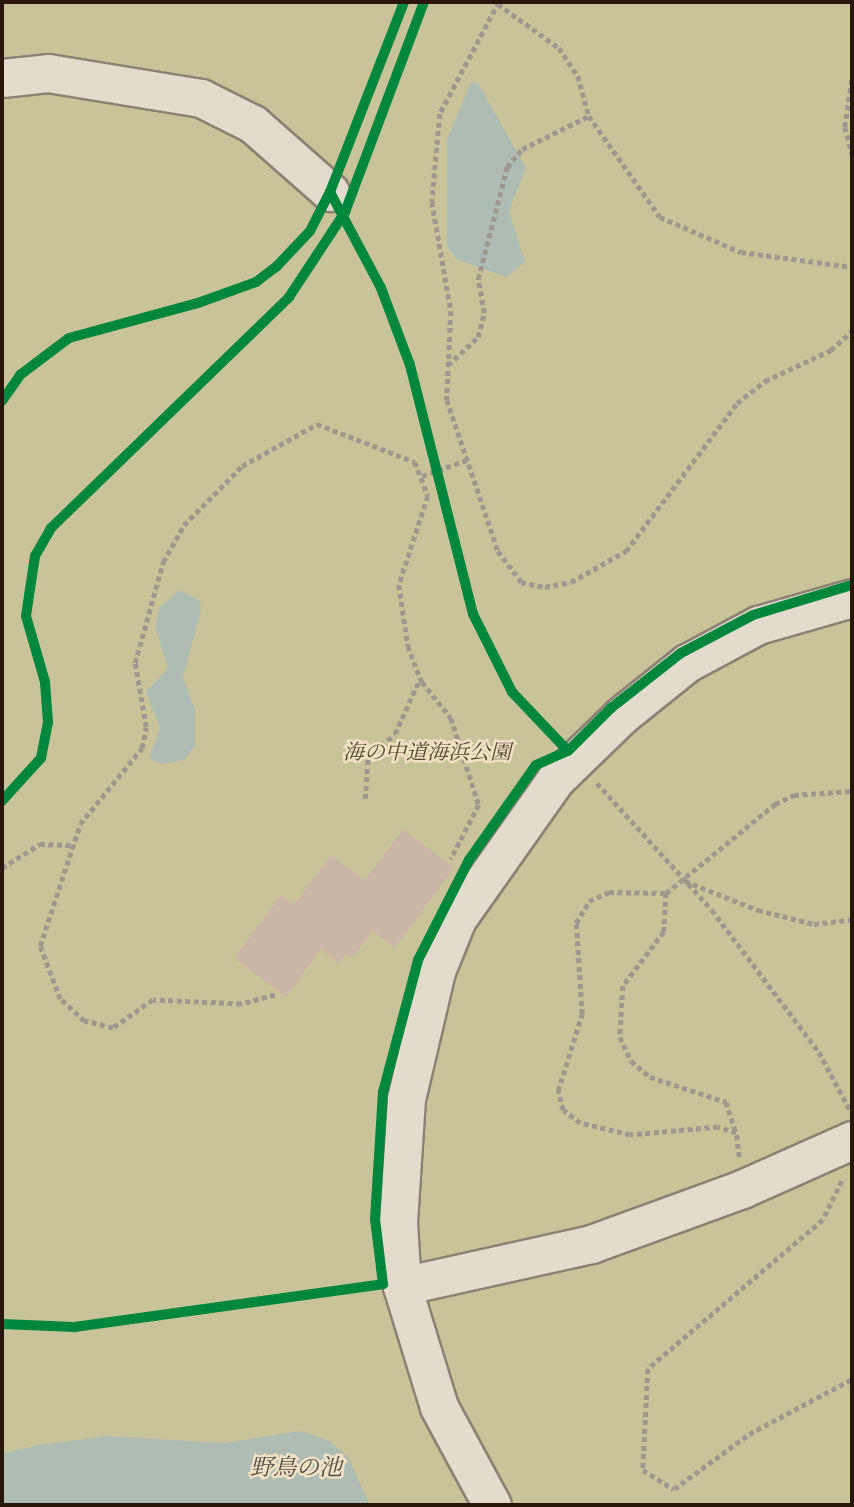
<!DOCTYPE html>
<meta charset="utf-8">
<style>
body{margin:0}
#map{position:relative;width:854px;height:1507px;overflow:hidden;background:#dbcdb5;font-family:Vollkorn,"Noto Serif JP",serif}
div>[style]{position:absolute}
.green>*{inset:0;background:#c9c39a;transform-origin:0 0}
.water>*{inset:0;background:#afbcb3}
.building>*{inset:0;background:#cab6a6}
.path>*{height:4.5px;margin-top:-2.25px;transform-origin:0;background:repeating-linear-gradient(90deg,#a0978e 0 5px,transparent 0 8.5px)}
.roads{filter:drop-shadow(2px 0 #8c8274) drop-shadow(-2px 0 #8c8274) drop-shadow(0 2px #8c8274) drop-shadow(0 -2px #8c8274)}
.minor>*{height:37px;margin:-18.5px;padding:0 18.5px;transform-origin:18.5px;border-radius:18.5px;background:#e2dbce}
.cycleway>*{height:10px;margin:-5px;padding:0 5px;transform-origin:5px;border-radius:5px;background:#00873e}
span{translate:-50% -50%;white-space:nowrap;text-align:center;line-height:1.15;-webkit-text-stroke:5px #f1e1c5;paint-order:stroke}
.park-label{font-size:21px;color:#54472f;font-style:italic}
.water-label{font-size:23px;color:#514d45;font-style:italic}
.frame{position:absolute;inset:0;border:4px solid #28150b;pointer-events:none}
</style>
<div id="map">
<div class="green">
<i style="left:2px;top:2px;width:850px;height:1503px"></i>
</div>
<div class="water">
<i style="clip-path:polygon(471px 82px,478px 83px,526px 168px,509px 211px,525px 262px,506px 277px,456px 259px,447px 246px,447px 139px)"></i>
<i style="clip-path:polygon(180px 590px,200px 601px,201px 611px,183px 677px,195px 710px,195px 746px,184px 760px,162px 764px,149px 758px,160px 728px,146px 692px,168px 668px,155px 626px,160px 607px)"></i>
<i style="clip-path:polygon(301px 1431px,330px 1441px,348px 1457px,370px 1505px,2px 1505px,2px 1454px,38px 1445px,108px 1436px,224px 1443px)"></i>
</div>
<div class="building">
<i style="clip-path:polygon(403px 829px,454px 868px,395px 948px,372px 931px,352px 959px,346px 954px,339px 963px,321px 949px,286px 997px,234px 958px,281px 895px,294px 905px,331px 855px,365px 880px)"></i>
</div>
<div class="path">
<i style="left:499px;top:2px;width:127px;rotate:117.8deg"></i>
<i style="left:440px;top:114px;width:88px;rotate:95.2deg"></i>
<i style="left:432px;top:202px;width:111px;rotate:80.1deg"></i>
<i style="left:451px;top:311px;width:89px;rotate:92.6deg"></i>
<i style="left:447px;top:400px;width:159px;rotate:71.3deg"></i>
<i style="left:498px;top:551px;width:39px;rotate:53deg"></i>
<i style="left:521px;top:582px;width:25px;rotate:12deg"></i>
<i style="left:545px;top:587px;width:26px;rotate:-11deg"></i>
<i style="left:571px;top:582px;width:63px;rotate:-29.4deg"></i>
<i style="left:626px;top:551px;width:185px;rotate:-53.1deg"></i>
<i style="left:737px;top:403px;width:36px;rotate:-38deg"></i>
<i style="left:765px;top:381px;width:73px;rotate:-25.2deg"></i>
<i style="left:831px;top:350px;width:28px;rotate:-42deg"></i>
<i style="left:498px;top:4px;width:75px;rotate:35.8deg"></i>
<i style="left:559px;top:48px;width:34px;rotate:56deg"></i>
<i style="left:578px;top:76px;width:41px;rotate:74.6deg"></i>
<i style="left:589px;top:116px;width:123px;rotate:54.9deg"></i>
<i style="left:660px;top:217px;width:88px;rotate:23.4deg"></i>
<i style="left:741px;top:252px;width:112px;rotate:7.7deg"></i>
<i style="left:852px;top:80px;width:48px;rotate:98.5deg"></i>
<i style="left:845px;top:127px;width:28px;rotate:75deg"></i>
<i style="left:448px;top:365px;width:41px;rotate:-43deg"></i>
<i style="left:478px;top:337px;width:25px;rotate:-76deg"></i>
<i style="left:484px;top:313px;width:35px;rotate:-100deg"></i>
<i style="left:478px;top:279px;width:116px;rotate:-75.5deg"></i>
<i style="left:507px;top:167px;width:23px;rotate:-50deg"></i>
<i style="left:522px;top:149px;width:75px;rotate:-26.2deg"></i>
<i style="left:422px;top:476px;width:48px;rotate:-19.6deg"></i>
<i style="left:597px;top:783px;width:171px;rotate:47.8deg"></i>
<i style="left:712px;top:910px;width:178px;rotate:53deg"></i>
<i style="left:819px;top:1052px;width:66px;rotate:61.9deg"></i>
<i style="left:365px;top:799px;width:42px;rotate:-85.9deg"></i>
<i style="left:368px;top:757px;width:35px;rotate:-40deg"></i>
<i style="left:395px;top:734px;width:61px;rotate:-65.9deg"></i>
<i style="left:2px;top:868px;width:45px;rotate:-32.3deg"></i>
<i style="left:40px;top:844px;width:35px;rotate:2deg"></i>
<i style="left:685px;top:881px;width:79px;rotate:21.7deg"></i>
<i style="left:758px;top:910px;width:58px;rotate:14deg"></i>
<i style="left:814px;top:924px;width:38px;rotate:-7deg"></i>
<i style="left:666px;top:893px;width:39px;rotate:93deg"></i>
<i style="left:664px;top:932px;width:68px;rotate:127.2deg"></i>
<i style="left:623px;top:986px;width:51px;rotate:93.4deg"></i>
<i style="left:620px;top:1037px;width:26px;rotate:65deg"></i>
<i style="left:631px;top:1061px;width:25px;rotate:40deg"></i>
<i style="left:650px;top:1077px;width:80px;rotate:18.2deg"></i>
<i style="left:726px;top:1102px;width:33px;rotate:72deg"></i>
<i style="left:275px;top:995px;width:35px;rotate:165deg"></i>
<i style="left:241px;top:1004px;width:88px;rotate:-177.4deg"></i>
<i style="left:153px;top:1000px;width:49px;rotate:145deg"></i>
<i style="left:113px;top:1028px;width:30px;rotate:-166deg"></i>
<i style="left:84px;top:1021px;width:33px;rotate:-137deg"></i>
<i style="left:60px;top:999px;width:57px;rotate:-110.7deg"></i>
<i style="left:40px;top:946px;width:128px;rotate:-71.8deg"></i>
<i style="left:80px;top:824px;width:98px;rotate:-50.8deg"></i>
<i style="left:142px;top:748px;width:21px;rotate:-79deg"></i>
<i style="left:146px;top:727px;width:65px;rotate:-99.8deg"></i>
<i style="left:135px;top:663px;width:105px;rotate:-74.5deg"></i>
<i style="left:163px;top:562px;width:43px;rotate:-60.4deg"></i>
<i style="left:184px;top:525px;width:83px;rotate:-45.5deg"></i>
<i style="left:242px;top:466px;width:86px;rotate:-29.2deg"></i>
<i style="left:317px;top:424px;width:105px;rotate:21.2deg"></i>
<i style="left:415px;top:462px;width:36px;rotate:69deg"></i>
<i style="left:428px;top:496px;width:94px;rotate:108deg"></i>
<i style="left:399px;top:585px;width:62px;rotate:81.6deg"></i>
<i style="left:408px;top:646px;width:39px;rotate:69deg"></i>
<i style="left:422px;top:682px;width:46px;rotate:51.1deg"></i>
<i style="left:451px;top:718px;width:91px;rotate:72.2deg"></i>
<i style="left:479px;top:805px;width:61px;rotate:117.4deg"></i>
<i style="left:739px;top:1157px;width:24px;rotate:-97deg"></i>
<i style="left:736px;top:1133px;width:19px;rotate:-162deg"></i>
<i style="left:718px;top:1127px;width:88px;rotate:174.8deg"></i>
<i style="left:630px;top:1135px;width:51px;rotate:-166.5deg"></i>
<i style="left:580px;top:1123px;width:21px;rotate:-143deg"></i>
<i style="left:563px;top:1110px;width:20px;rotate:-105deg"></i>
<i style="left:558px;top:1091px;width:81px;rotate:-72.7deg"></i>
<i style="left:582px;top:1014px;width:91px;rotate:-93.8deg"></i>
<i style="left:576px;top:923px;width:26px;rotate:-59deg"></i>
<i style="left:589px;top:901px;width:22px;rotate:-24deg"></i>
<i style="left:609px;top:892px;width:57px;rotate:1deg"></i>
<i style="left:666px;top:893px;width:141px;rotate:-39.2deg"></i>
<i style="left:775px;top:804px;width:21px;rotate:-25deg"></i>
<i style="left:794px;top:795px;width:58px;rotate:-3.9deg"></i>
<i style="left:842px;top:1181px;width:43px;rotate:116deg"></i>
<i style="left:823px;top:1220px;width:230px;rotate:139.6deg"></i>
<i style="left:648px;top:1369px;width:101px;rotate:92.8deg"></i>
<i style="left:643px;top:1470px;width:36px;rotate:32deg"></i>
<i style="left:674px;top:1489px;width:93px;rotate:-36.3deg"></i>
<i style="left:749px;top:1434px;width:117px;rotate:-28.1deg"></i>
</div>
<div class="roads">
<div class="minor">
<i style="left:2px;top:78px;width:46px;rotate:-6.2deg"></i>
<i style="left:48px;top:73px;width:155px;rotate:9.3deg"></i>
<i style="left:201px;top:98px;width:58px;rotate:26.6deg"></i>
<i style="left:253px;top:124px;width:103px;rotate:41.4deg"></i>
<i style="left:402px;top:1286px;width:194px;rotate:-12.5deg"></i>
<i style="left:591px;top:1244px;width:161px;rotate:-20deg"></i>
<i style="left:742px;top:1189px;width:120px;rotate:-24deg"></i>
<i style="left:492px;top:1505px;width:111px;rotate:-118.4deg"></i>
<i style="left:439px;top:1407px;width:127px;rotate:-107deg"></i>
<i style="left:402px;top:1286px;width:64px;rotate:-93.6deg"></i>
<i style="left:398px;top:1222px;width:123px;rotate:-86.3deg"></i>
<i style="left:406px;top:1099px;width:131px;rotate:-76.8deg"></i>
<i style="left:436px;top:971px;width:56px;rotate:-68deg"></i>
<i style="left:457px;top:919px;width:170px;rotate:-54.8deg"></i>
<i style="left:555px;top:780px;width:93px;rotate:-44.1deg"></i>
<i style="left:622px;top:715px;width:83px;rotate:-38.7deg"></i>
<i style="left:687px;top:663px;width:81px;rotate:-28.2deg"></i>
<i style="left:758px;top:625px;width:98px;rotate:-16deg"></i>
</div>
</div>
<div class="cycleway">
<i style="left:330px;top:192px;width:109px;rotate:62deg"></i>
<i style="left:381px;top:288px;width:82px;rotate:69.4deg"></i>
<i style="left:410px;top:365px;width:257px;rotate:75.8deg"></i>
<i style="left:473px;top:614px;width:87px;rotate:63.4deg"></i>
<i style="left:512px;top:692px;width:81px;rotate:46.5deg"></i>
<i style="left:2px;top:401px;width:32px;rotate:-55deg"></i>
<i style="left:20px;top:375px;width:61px;rotate:-37.1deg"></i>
<i style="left:69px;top:338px;width:134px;rotate:-15.2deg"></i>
<i style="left:198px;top:303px;width:62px;rotate:-19.9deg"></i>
<i style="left:256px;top:282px;width:26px;rotate:-37deg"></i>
<i style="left:277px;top:266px;width:48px;rotate:-46.7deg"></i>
<i style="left:310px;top:231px;width:44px;rotate:-62.9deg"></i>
<i style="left:330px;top:192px;width:204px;rotate:-68.7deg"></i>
<i style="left:2px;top:801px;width:58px;rotate:-47.8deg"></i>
<i style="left:41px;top:758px;width:36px;rotate:-79deg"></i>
<i style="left:48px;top:723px;width:41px;rotate:-94.2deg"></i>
<i style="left:45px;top:682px;width:69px;rotate:-106.1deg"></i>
<i style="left:26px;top:616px;width:61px;rotate:-81.5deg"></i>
<i style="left:35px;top:556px;width:32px;rotate:-60deg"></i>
<i style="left:51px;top:528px;width:332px;rotate:-44.1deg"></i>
<i style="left:289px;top:297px;width:102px;rotate:-56.6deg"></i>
<i style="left:345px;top:212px;width:224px;rotate:-69.4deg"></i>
<i style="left:2px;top:1324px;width:72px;rotate:2.4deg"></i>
<i style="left:74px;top:1327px;width:312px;rotate:-7.9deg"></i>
<i style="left:383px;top:1284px;width:65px;rotate:-97deg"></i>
<i style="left:375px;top:1219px;width:127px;rotate:-86.4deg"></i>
<i style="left:383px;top:1092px;width:137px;rotate:-75.1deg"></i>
<i style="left:418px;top:960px;width:112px;rotate:-63deg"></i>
<i style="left:469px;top:860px;width:116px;rotate:-54.8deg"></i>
<i style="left:536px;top:765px;width:35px;rotate:-24deg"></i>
<i style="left:568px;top:751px;width:61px;rotate:-45deg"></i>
<i style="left:611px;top:708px;width:89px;rotate:-38.2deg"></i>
<i style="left:681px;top:653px;width:81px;rotate:-27.8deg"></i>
<i style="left:753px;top:615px;width:103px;rotate:-16.9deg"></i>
</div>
<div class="park-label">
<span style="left:427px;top:754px">海の中道海浜公園</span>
</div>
<div class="water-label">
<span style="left:296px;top:1469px">野鳥の池</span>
</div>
<div class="frame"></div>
</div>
